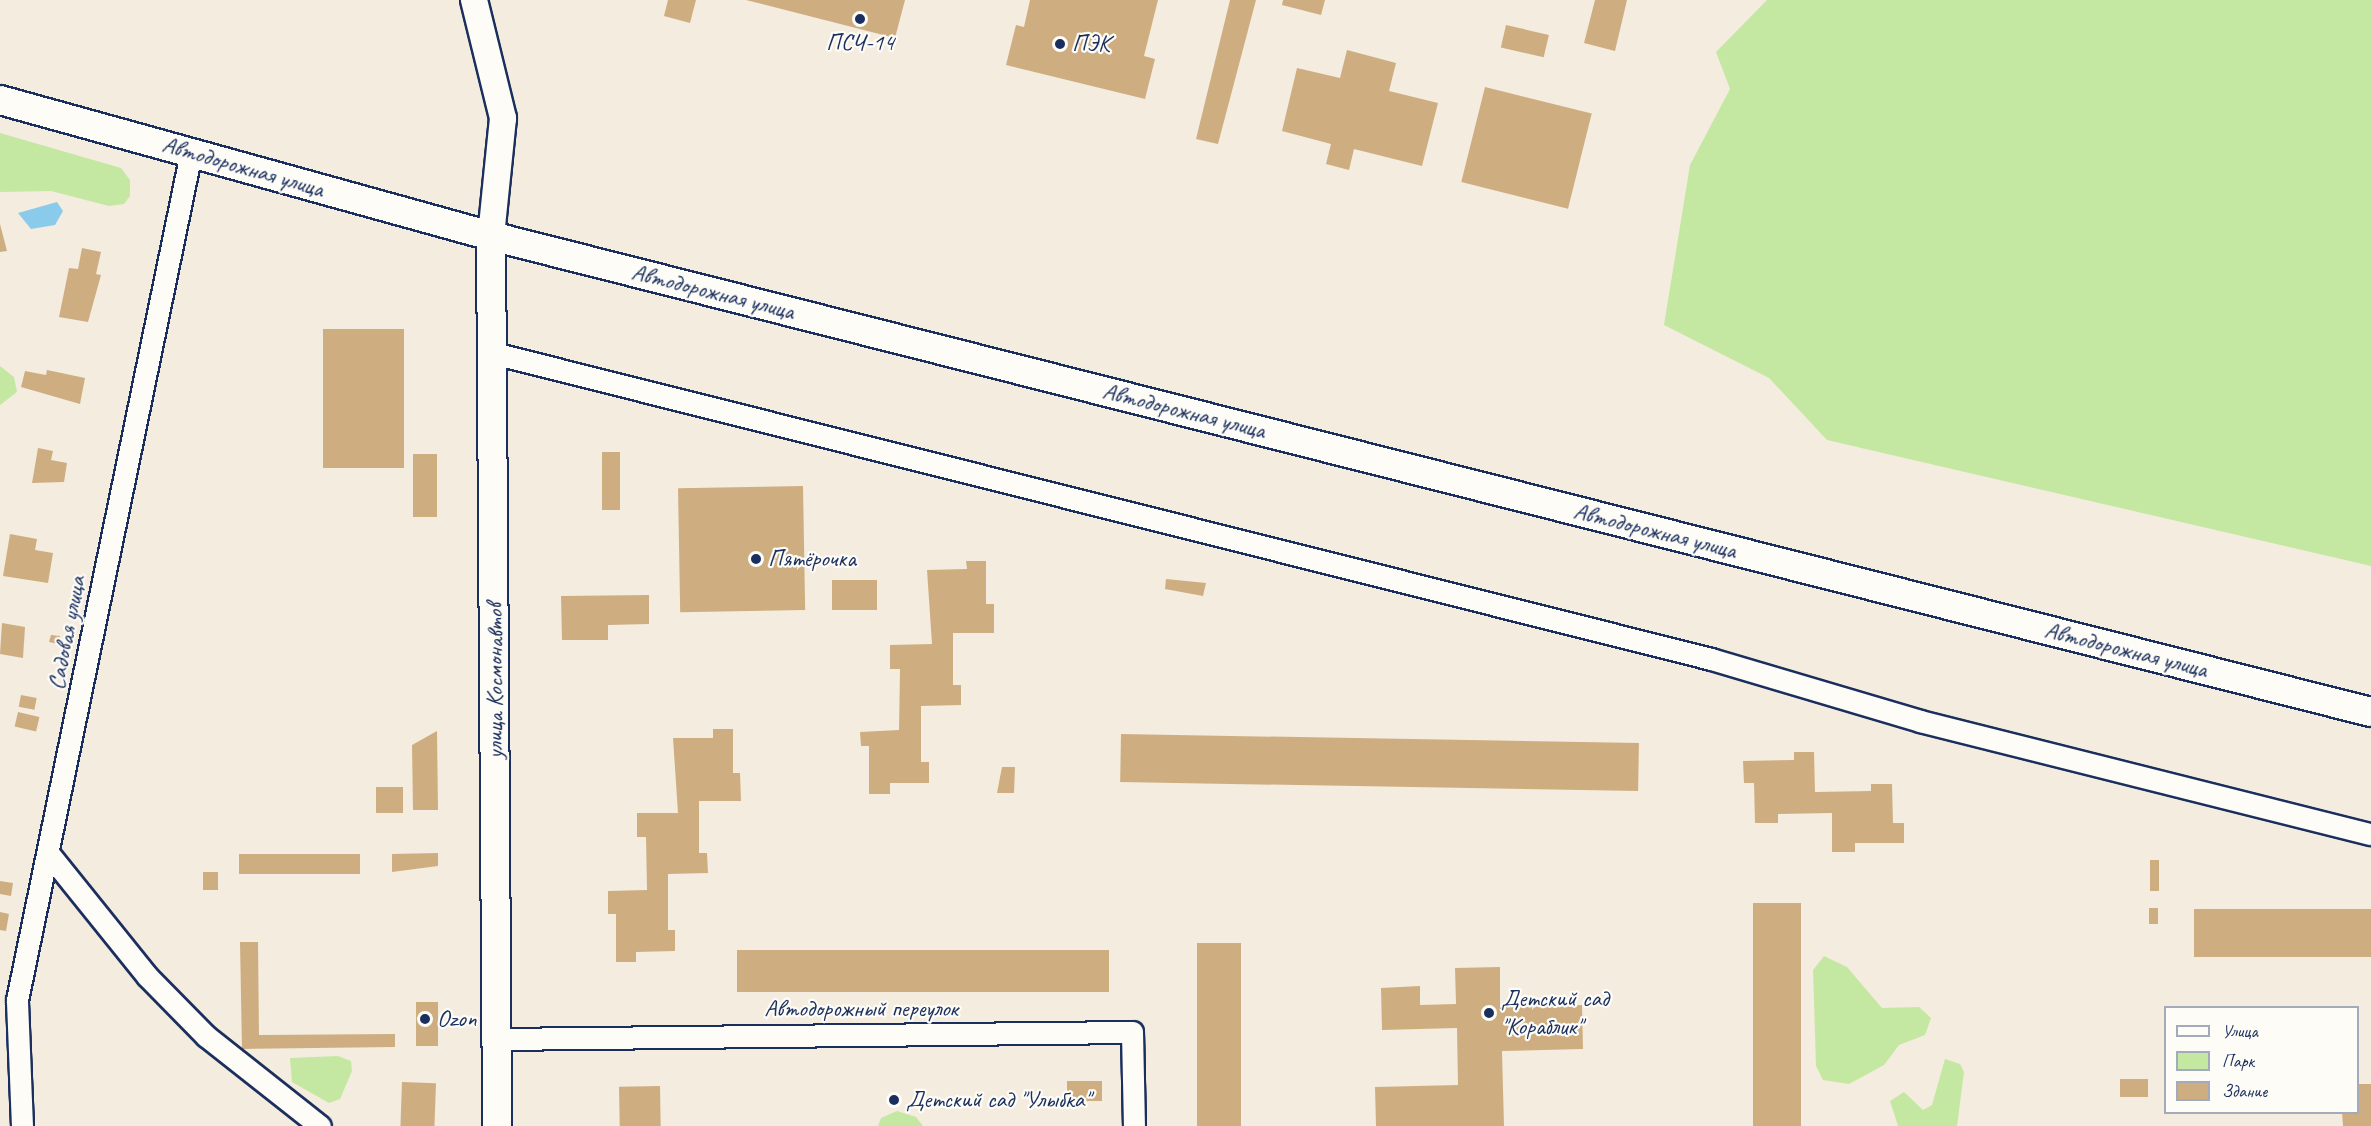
<!DOCTYPE html>
<meta charset="utf-8">
<style>
body{margin:0}
#map{position:relative;width:2371px;height:1126px;overflow:hidden;background:#f4ecdf;font-family:Caveat,sans-serif}
div>[style]{position:absolute}
.green>*{inset:0;background:#c4e8a2}
.water>*{inset:0;background:#8acbeb}
.building>*{inset:0;background:#ceae81;transform-origin:0 0}
.roads{filter:drop-shadow(2px 0 #1b2f5e) drop-shadow(-2px 0 #1b2f5e) drop-shadow(0 2px #1b2f5e) drop-shadow(0 -2px #1b2f5e)}
.minor>*{height:21px;margin:-10.5px;padding:0 10.5px;transform-origin:10.5px;border-radius:10.5px;background:#fdfcf7}
.tertiary>*{height:26px;margin:-13px;padding:0 13px;transform-origin:13px;border-radius:13px;background:#fdfcf7}
.secondary>*{height:28px;margin:-14px;padding:0 14px;transform-origin:14px;border-radius:14px;background:#fdfcf7}
.dots>*{width:16px;height:16px;translate:-50% -50%;box-sizing:border-box;border:3px solid #fdfcf7;border-radius:50%}
span{translate:-50% -50%;white-space:nowrap;text-align:center;line-height:1.15;-webkit-text-stroke:4.5px #fdfcf7;paint-order:stroke}
.poi-label{font-size:24px;color:#1b2f5e}
.left{translate:0 -50%;text-align:left}
.street-label{font-size:24px;color:#1b2f5e}
.legend{position:absolute;left:2164px;top:1006px;width:195px;height:108px;box-sizing:border-box;background:#fdfcf7;border:2px solid #a3aaba;margin:0;padding:8px 10px;list-style:none;font-size:18px;color:#1b2f5e}
.legend li{display:flex;align-items:center;gap:12px;height:30px}
.legend b{width:30px;border:2px solid #a3aaba}
</style>
<div id="map">
<div class="green">
<i style="clip-path:polygon(1767px 0,2371px 0,2371px 566px,1827px 440px,1769px 378px,1664px 325px,1690px 165px,1730px 89px,1716px 52px)"></i>
<i style="clip-path:polygon(0 133px,121px 168px,130px 180px,130px 196px,124px 204px,109px 206px,51px 191px,0 192px)"></i>
<i style="clip-path:polygon(0 366px,14px 377px,17px 392px,0 405px)"></i>
<i style="clip-path:polygon(1824px 956px,1847px 967px,1882px 1008px,1919px 1007px,1931px 1018px,1925px 1035px,1899px 1045px,1884px 1065px,1849px 1084px,1823px 1080px,1816px 1066px,1813px 970px)"></i>
<i style="clip-path:polygon(338px 1056px,351px 1061px,352px 1071px,340px 1099px,329px 1103px,292px 1082px,290px 1058px)"></i>
<i style="clip-path:polygon(1945px 1059px,1960px 1064px,1964px 1072px,1957px 1126px,1898px 1126px,1890px 1101px,1904px 1092px,1923px 1110px,1932px 1105px)"></i>
<i style="clip-path:polygon(897px 1111px,916px 1117px,923px 1126px,878px 1126px,881px 1118px)"></i>
</div>
<div class="water">
<i style="clip-path:polygon(57px 202px,63px 211px,55px 225px,31px 229px,18px 213px)"></i>
</div>
<div class="building">
<i style="clip-path:polygon(668px 0,696px 0,690px 23px,664px 16px)"></i>
<i style="clip-path:polygon(746px 0,905px 0,895px 38px)"></i>
<i style="clip-path:polygon(1030px 0,1158px 0,1144px 56px,1155px 59px,1145px 99px,1006px 65px,1016px 25px,1024px 27px)"></i>
<i style="clip-path:polygon(1230px 0,1256px 0,1218px 144px,1196px 139px)"></i>
<i style="clip-path:polygon(1283px 0,1325px 0,1321px 15px,1282px 5px)"></i>
<i style="clip-path:polygon(1595px 0,1627px 0,1615px 51px,1584px 43px)"></i>
<i style="left:1506px;top:25px;width:44px;height:23px;rotate:13deg"></i>
<i style="clip-path:polygon(1347px 50px,1396px 63px,1389px 91px,1438px 103px,1422px 166px,1354px 149px,1349px 170px,1326px 164px,1331px 144px,1282px 131px,1297px 68px,1340px 78px)"></i>
<i style="left:1485px;top:87px;width:110px;height:98px;rotate:14deg"></i>
<i style="clip-path:polygon(0 224px,7px 251px,0 252px)"></i>
<i style="clip-path:polygon(82px 248px,101px 252px,96px 274px,101px 275px,88px 322px,59px 317px,69px 268px,78px 269px)"></i>
<i style="left:323px;top:329px;width:81px;height:139px"></i>
<i style="clip-path:polygon(47px 370px,85px 378px,80px 404px,21px 387px,25px 371px,46px 375px)"></i>
<i style="clip-path:polygon(38px 448px,53px 451px,51px 460px,67px 463px,64px 482px,32px 483px)"></i>
<i style="left:602px;top:452px;width:18px;height:58px"></i>
<i style="left:413px;top:454px;width:24px;height:63px"></i>
<i style="left:803px;top:486px;width:124px;height:125px;rotate:89deg"></i>
<i style="clip-path:polygon(10px 534px,37px 539px,35px 550px,53px 553px,48px 583px,3px 576px)"></i>
<i style="clip-path:polygon(966px 561px,986px 561px,986px 604px,994px 604px,994px 633px,953px 633px,953px 685px,961px 685px,961px 705px,921px 706px,921px 762px,929px 762px,929px 783px,890px 783px,890px 794px,869px 794px,869px 746px,861px 746px,860px 732px,899px 730px,900px 669px,890px 669px,890px 645px,932px 644px,927px 570px,967px 569px)"></i>
<i style="clip-path:polygon(1166px 579px,1206px 583px,1203px 596px,1165px 589px)"></i>
<i style="left:832px;top:580px;width:45px;height:30px"></i>
<i style="clip-path:polygon(649px 595px,649px 624px,608px 625px,608px 640px,562px 640px,561px 596px)"></i>
<i style="clip-path:polygon(2px 623px,25px 627px,23px 658px,0 654px)"></i>
<i style="clip-path:polygon(51px 635px,60px 636px,58px 644px,49px 642px)"></i>
<i style="left:21px;top:695px;width:16px;height:12px;rotate:11deg"></i>
<i style="left:18px;top:712px;width:22px;height:15px;rotate:13deg"></i>
<i style="clip-path:polygon(713px 729px,733px 729px,733px 773px,740px 773px,741px 801px,699px 801px,699px 853px,707px 853px,708px 873px,668px 874px,668px 930px,675px 930px,675px 951px,636px 952px,636px 962px,616px 962px,616px 914px,608px 914px,608px 891px,647px 890px,646px 837px,637px 837px,637px 813px,678px 813px,673px 738px,713px 738px)"></i>
<i style="clip-path:polygon(437px 731px,438px 810px,413px 810px,412px 745px)"></i>
<i style="left:1121px;top:734px;width:518px;height:48px;rotate:1deg"></i>
<i style="clip-path:polygon(1794px 752px,1814px 752px,1815px 792px,1871px 791px,1871px 784px,1892px 784px,1893px 823px,1904px 823px,1904px 843px,1855px 843px,1855px 852px,1832px 852px,1832px 813px,1778px 814px,1778px 823px,1755px 823px,1754px 783px,1744px 783px,1743px 761px,1794px 760px)"></i>
<i style="clip-path:polygon(1002px 767px,1015px 767px,1014px 793px,997px 793px)"></i>
<i style="left:376px;top:787px;width:27px;height:26px"></i>
<i style="clip-path:polygon(438px 853px,438px 866px,392px 872px,392px 854px)"></i>
<i style="left:360px;top:854px;width:20px;height:121px;rotate:90deg"></i>
<i style="left:2150px;top:860px;width:9px;height:31px"></i>
<i style="left:203px;top:872px;width:15px;height:18px"></i>
<i style="clip-path:polygon(0 881px,13px 883px,11px 896px,0 894px)"></i>
<i style="left:1753px;top:903px;width:48px;height:223px"></i>
<i style="left:2149px;top:908px;width:9px;height:16px"></i>
<i style="left:2371px;top:909px;width:48px;height:177px;rotate:90deg"></i>
<i style="clip-path:polygon(0 912px,9px 914px,6px 931px,0 930px)"></i>
<i style="clip-path:polygon(240px 942px,258px 942px,259px 1035px,395px 1034px,395px 1047px,242px 1049px)"></i>
<i style="left:1197px;top:943px;width:44px;height:183px"></i>
<i style="left:1109px;top:950px;width:42px;height:372px;rotate:90deg"></i>
<i style="clip-path:polygon(1500px 967px,1500px 1007px,1582px 1005px,1583px 1049px,1502px 1051px,1504px 1126px,1376px 1126px,1375px 1087px,1458px 1085px,1457px 1028px,1382px 1030px,1381px 988px,1420px 986px,1420px 1005px,1456px 1004px,1455px 968px)"></i>
<i style="left:416px;top:1002px;width:22px;height:44px"></i>
<i style="left:2120px;top:1079px;width:28px;height:18px"></i>
<i style="left:1102px;top:1081px;width:20px;height:35px;rotate:90deg"></i>
<i style="left:402px;top:1082px;width:34px;height:44px;rotate:2deg"></i>
<i style="clip-path:polygon(2358px 1084px,2371px 1084px,2371px 1126px,2343px 1126px,2342px 1112px,2358px 1112px)"></i>
<i style="left:660px;top:1086px;width:40px;height:41px;rotate:89deg"></i>
</div>
<div class="roads">
<div class="minor">
<i style="left:493px;top:353px;width:1256px;rotate:14.1deg"></i>
<i style="left:1711px;top:659px;width:218px;rotate:16.5deg"></i>
<i style="left:1920px;top:721px;width:465px;rotate:14.1deg"></i>
<i style="left:49px;top:854px;width:156px;rotate:51.2deg"></i>
<i style="left:147px;top:976px;width:84px;rotate:45.5deg"></i>
<i style="left:206px;top:1036px;width:145px;rotate:38.3deg"></i>
<i style="left:497px;top:1039px;width:635px;rotate:-0.63deg"></i>
<i style="left:1132px;top:1032px;width:94px;rotate:88.8deg"></i>
<i style="left:22px;top:1126px;width:126px;rotate:-92.3deg"></i>
<i style="left:17px;top:1000px;width:866px;rotate:-78.4deg"></i>
</div>
<div class="tertiary">
<i style="left:474px;top:0;width:122px;rotate:76.2deg"></i>
<i style="left:503px;top:118px;width:119px;rotate:95.8deg"></i>
</div>
<div class="secondary">
<i style="left:0;top:100px;width:509px;rotate:15.48deg"></i>
<i style="left:491px;top:236px;width:1939px;rotate:14.21deg"></i>
<i style="left:491px;top:236px;width:890px;rotate:89.61deg"></i>
</div>
</div>
<div class="dots">
<i style="left:860px;top:19px;background:#1b2f5e"></i>
<i style="left:1060px;top:44px;background:#1b2f5e"></i>
<i style="left:756px;top:559px;background:#1b2f5e"></i>
<i style="left:1489px;top:1013px;background:#1b2f5e"></i>
<i style="left:425px;top:1019px;background:#1b2f5e"></i>
<i style="left:894px;top:1100px;background:#1b2f5e"></i>
</div>
<div class="poi-label">
<span style="left:860px;top:43px">ПСЧ-14</span>
<span class="left" style="left:1072px;top:44px">ПЭК</span>
<span class="left" style="left:768px;top:559px">Пятёрочка</span>
<span class="left" style="left:1501px;top:1013px">Детский сад<br>"Кораблик"</span>
<span class="left" style="left:437px;top:1019px">Ozon</span>
<span class="left" style="left:906px;top:1100px">Детский сад "Улыбка"</span>
</div>
<div class="street-label">
<span style="left:243px;top:167px;rotate:16deg">Автодорожная улица</span>
<span style="left:713px;top:292px;rotate:14deg">Автодорожная улица</span>
<span style="left:1184px;top:411px;rotate:14deg">Автодорожная улица</span>
<span style="left:1655px;top:531px;rotate:14deg">Автодорожная улица</span>
<span style="left:67px;top:633px;rotate:-79deg">Садовая улица</span>
<span style="left:2126px;top:650px;rotate:14deg">Автодорожная улица</span>
<span style="left:495px;top:681px;rotate:-90deg">улица Космонавтов</span>
<span style="left:861px;top:1009px">Автодорожный переулок</span>
</div>
<ul class="legend">
<li><b style="height:8px;background:#fdfcf7"></b>Улица</li>
<li><b style="height:16px;background:#c4e8a2"></b>Парк</li>
<li><b style="height:16px;background:#ceae81"></b>Здание</li>
</ul>
</div>
